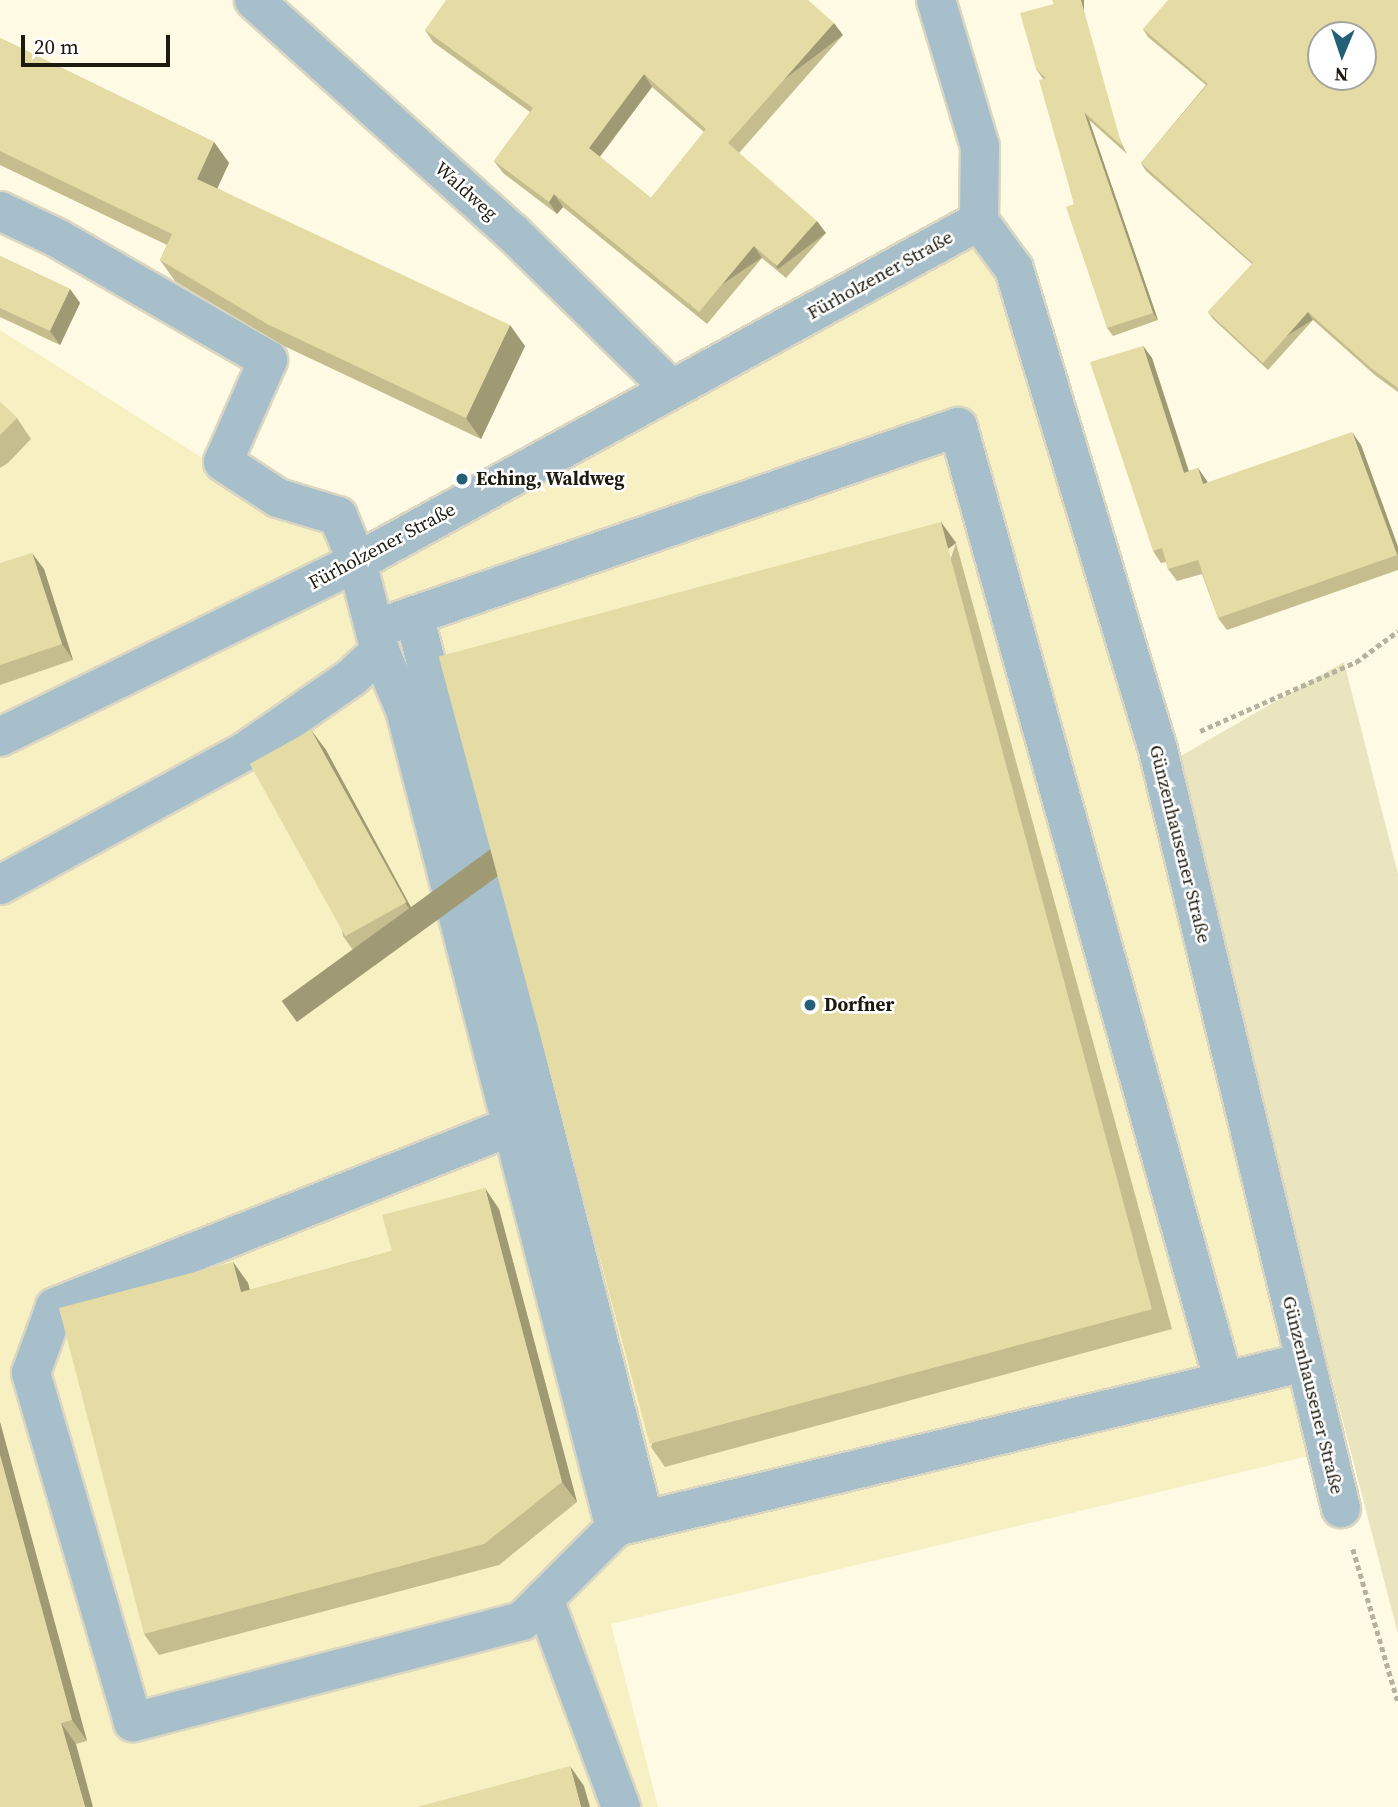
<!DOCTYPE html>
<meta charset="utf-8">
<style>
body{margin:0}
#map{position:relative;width:1398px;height:1807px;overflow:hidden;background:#fefae4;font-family:"Source Serif 4",serif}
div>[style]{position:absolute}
.built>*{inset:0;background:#f7f0c3}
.green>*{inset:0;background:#eae4bf}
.path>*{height:4.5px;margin-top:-2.25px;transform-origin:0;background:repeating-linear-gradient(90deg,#b5b29f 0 5px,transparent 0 8.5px)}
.roads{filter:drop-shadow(2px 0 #dad6c2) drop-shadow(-2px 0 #dad6c2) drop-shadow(0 2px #dad6c2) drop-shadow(0 -2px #dad6c2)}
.minor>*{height:38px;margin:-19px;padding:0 19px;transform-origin:19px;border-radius:19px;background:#a6bfcb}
.wall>*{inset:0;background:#c5bd8e}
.shaded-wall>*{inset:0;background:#a09a74;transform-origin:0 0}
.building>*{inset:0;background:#e5dca5;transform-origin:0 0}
.dots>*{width:19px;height:19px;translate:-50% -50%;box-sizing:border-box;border:4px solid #fff;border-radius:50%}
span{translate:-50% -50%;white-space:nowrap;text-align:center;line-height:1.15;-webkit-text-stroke:5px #fff;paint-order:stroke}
.street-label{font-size:19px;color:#1d1b0e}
.poi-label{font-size:19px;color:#1d1b0e;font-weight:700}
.left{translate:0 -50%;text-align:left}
.north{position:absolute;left:1307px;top:21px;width:70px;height:70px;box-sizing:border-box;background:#fff;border:2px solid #a5a49f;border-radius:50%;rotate:182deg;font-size:19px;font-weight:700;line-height:28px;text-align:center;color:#1d1b0e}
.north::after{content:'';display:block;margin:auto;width:24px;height:32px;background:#236077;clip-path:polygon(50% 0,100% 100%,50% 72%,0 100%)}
.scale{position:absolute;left:21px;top:35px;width:149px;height:32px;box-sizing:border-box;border:4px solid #1d1b0e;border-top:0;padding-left:9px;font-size:21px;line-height:24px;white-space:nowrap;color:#1d1b0e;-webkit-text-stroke:5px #fff;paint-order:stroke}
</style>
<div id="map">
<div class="built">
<i style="clip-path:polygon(979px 221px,1172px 761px,1346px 1447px,611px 1624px,658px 1807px,0 1807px,0 330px,383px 572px)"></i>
</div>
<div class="green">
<i style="clip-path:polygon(1344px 662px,1398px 874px,1398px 1634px,1172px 761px)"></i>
</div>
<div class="path">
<i style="left:1200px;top:731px;width:171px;rotate:-23.9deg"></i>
<i style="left:1356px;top:662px;width:52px;rotate:-36.4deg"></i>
<i style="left:1353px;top:1549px;width:159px;rotate:73.6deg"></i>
</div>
<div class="roads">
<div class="minor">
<i style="left:254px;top:0;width:348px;rotate:42deg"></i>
<i style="left:513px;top:233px;width:222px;rotate:44.6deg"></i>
<i style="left:936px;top:0;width:153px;rotate:73.3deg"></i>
<i style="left:980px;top:147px;width:74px;rotate:90.8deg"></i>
<i style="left:979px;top:221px;width:59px;rotate:53.9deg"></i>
<i style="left:1014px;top:269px;width:502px;rotate:73.33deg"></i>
<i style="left:1158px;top:750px;width:780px;rotate:76.43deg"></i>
<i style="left:0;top:211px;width:63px;rotate:25.3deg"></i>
<i style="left:57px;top:238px;width:244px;rotate:30deg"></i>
<i style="left:268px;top:360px;width:111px;rotate:113.8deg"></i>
<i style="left:223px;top:462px;width:66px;rotate:33.2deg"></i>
<i style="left:278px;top:498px;width:63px;rotate:16.7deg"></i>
<i style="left:338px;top:516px;width:50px;rotate:67.6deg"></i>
<i style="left:357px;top:562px;width:92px;rotate:75.5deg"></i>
<i style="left:380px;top:651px;width:64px;rotate:67deg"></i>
<i style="left:405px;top:710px;width:845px;rotate:75.6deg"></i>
<i style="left:615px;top:1528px;width:132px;rotate:135deg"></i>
<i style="left:522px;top:1621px;width:402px;rotate:165.4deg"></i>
<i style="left:133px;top:1722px;width:364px;rotate:-106.3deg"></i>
<i style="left:31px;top:1373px;width:70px;rotate:-70deg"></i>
<i style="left:55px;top:1307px;width:492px;rotate:-21.6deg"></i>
<i style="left:414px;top:615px;width:934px;rotate:75.74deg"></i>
<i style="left:375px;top:629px;width:617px;rotate:-19.11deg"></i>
<i style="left:958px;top:427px;width:991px;rotate:74.44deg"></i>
<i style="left:0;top:737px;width:398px;rotate:-26.1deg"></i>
<i style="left:357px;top:562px;width:709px;rotate:-28.73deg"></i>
<i style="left:0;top:885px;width:278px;rotate:-28.6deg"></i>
<i style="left:244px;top:752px;width:130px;rotate:-34.7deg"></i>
<i style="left:351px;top:678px;width:40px;rotate:-43deg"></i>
<i style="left:620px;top:1526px;width:704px;rotate:-13.46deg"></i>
<i style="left:544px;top:1599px;width:222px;rotate:69.7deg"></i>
</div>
</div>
<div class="wall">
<i style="clip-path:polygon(1398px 0,1398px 392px,1376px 376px,1313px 320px,1268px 370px,1213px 319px,1208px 312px,1252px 264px,1146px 171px,1141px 163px,1206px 85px,1148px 37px,1143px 29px)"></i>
<i style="clip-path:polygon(1054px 4px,1127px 154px,1089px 120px,1158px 320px,1113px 336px,1107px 328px,1074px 204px,1043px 79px,1036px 69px)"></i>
<i style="clip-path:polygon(evenodd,425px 30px,843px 35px,739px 153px,826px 233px,786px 278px,762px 258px,707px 324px,563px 207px,557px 214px,503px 173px,494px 161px,530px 112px,433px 42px,425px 30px,652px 87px,704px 132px,651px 198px,600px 157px,652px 87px)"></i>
<i style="clip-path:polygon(0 38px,214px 142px,229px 163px,217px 188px,525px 346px,481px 439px,284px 346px,175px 281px,160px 260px,167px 245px,0 165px)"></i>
<i style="clip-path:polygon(0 256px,70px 289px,80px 303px,60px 345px,0 317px)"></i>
<i style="clip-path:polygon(1143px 346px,1152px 358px,1189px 471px,1198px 468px,1207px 483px,1361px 445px,1398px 547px,1398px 570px,1227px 630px,1218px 618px,1202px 574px,1177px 581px,1168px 569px,1166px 562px,1161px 563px,1153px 551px)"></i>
<i style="clip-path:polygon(0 402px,17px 418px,31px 439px,8px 463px,0 468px)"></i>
<i style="clip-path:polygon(956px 543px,1172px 1329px,665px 1467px,651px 1447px)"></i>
<i style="clip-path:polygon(0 563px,44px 569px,73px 660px,0 685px)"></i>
<i style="clip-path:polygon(311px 730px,326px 750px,420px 924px,358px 957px,343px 936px)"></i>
<i style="clip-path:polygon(499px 1209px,577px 1502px,499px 1565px,159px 1655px,144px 1634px,233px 1262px,248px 1283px,250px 1290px,392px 1251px)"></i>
<i style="clip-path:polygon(0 1422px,87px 1741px,76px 1744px,0 1807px)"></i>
</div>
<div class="shaded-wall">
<i style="left:1081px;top:0;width:3px;height:152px"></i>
<i style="left:834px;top:23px;width:15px;height:160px;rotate:53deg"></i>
<i style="clip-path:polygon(644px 74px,652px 87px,597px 160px,589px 148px)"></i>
<i style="clip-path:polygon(1084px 112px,1089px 120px,1158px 320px,1153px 313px)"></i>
<i style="clip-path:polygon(214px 142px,229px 163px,212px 200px,197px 179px)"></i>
<i style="clip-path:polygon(554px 194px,563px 207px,557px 214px,549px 202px)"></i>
<i style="left:817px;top:221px;width:15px;height:60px;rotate:53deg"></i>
<i style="left:754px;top:246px;width:14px;height:86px;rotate:56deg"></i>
<i style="clip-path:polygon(70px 289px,80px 303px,60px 345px,50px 331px)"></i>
<i style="left:1308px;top:312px;width:9px;height:68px;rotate:58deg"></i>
<i style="clip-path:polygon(510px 325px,525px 346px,481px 439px,466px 418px)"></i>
<i style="clip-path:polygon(1143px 346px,1152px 358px,1193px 485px,1184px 473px)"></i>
<i style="clip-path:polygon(1352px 432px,1361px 445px,1398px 547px,1398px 556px)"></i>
<i style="clip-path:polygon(1198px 468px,1207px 481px,1212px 496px,1203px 484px)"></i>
<i style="left:941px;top:522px;width:26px;height:815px;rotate:54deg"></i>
<i style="clip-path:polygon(32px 553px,44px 569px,73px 660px,62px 644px)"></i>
<i style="clip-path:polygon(311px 730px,326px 750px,420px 924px,405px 903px)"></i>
<i style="clip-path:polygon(485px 1188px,499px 1209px,577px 1502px,562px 1482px)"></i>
<i style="clip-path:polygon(233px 1262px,248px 1283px,256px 1313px,241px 1292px)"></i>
<i style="clip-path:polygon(0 1422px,87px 1741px,72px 1720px,0 1455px)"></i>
<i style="clip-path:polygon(61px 1723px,76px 1744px,93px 1807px,85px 1807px)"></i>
<i style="clip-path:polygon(570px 1766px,584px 1786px,590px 1807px,581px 1807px)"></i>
</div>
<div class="building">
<i style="clip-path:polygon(evenodd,446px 0,808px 0,834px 23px,728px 143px,817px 221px,777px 266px,754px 246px,699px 312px,554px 194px,549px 202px,494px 161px,533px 108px,425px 30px,446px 0,644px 74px,706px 129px,651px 198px,589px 148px,644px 74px)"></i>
<i style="clip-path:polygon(1052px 0,1081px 0,1122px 146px,1084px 112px,1153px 313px,1107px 328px,1066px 207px,1074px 204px,1039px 80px,1046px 78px,1036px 69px,1020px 13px,1054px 4px)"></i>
<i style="clip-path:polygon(evenodd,1168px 0,1398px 0,1398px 388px,1371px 368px,1308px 312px,1263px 363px,1208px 312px,1253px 263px,1141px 163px,1208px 84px,1143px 29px,1168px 0,1321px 35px,1363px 35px,1363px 77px,1321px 77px,1321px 35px)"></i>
<i style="clip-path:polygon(0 38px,214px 142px,197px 179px,510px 325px,466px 418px,269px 325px,160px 260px,172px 234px,0 151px)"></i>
<i style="clip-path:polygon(0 256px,70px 289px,50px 331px,0 308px)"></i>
<i style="clip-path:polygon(1143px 346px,1184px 473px,1198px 468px,1203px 484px,1352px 432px,1397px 555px,1218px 618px,1198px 560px,1168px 569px,1162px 548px,1153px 551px,1090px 362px)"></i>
<i style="clip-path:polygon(0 402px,17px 418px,0 435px)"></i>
<i style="left:941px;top:522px;width:815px;height:520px;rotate:75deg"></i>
<i style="clip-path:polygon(32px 553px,62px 644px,0 665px,0 563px)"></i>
<i style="left:311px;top:730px;width:197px;height:70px;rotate:61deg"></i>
<i style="clip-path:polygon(485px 1188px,562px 1482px,484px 1544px,144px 1634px,59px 1308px,233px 1262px,241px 1292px,392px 1251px,382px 1215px)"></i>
<i style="clip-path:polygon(0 1455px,72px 1720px,61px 1723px,85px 1807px,0 1807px)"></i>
<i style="clip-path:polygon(570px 1766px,581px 1807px,417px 1807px)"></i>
</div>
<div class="dots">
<i style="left:462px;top:479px;background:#236077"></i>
<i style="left:810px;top:1005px;background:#236077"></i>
</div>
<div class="street-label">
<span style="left:466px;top:191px;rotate:42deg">Waldweg</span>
<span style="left:880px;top:275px;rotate:-29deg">Fürholzener Straße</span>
<span style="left:382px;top:546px;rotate:-28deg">Fürholzener Straße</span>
<span style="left:1180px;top:844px;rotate:76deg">Günzenhausener Straße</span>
<span style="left:1313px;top:1395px;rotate:76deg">Günzenhausener Straße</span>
</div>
<div class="poi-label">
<span class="left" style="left:476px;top:479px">Eching, Waldweg</span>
<span class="left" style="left:824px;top:1005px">Dorfner</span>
</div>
<div class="north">N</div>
<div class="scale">20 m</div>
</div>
